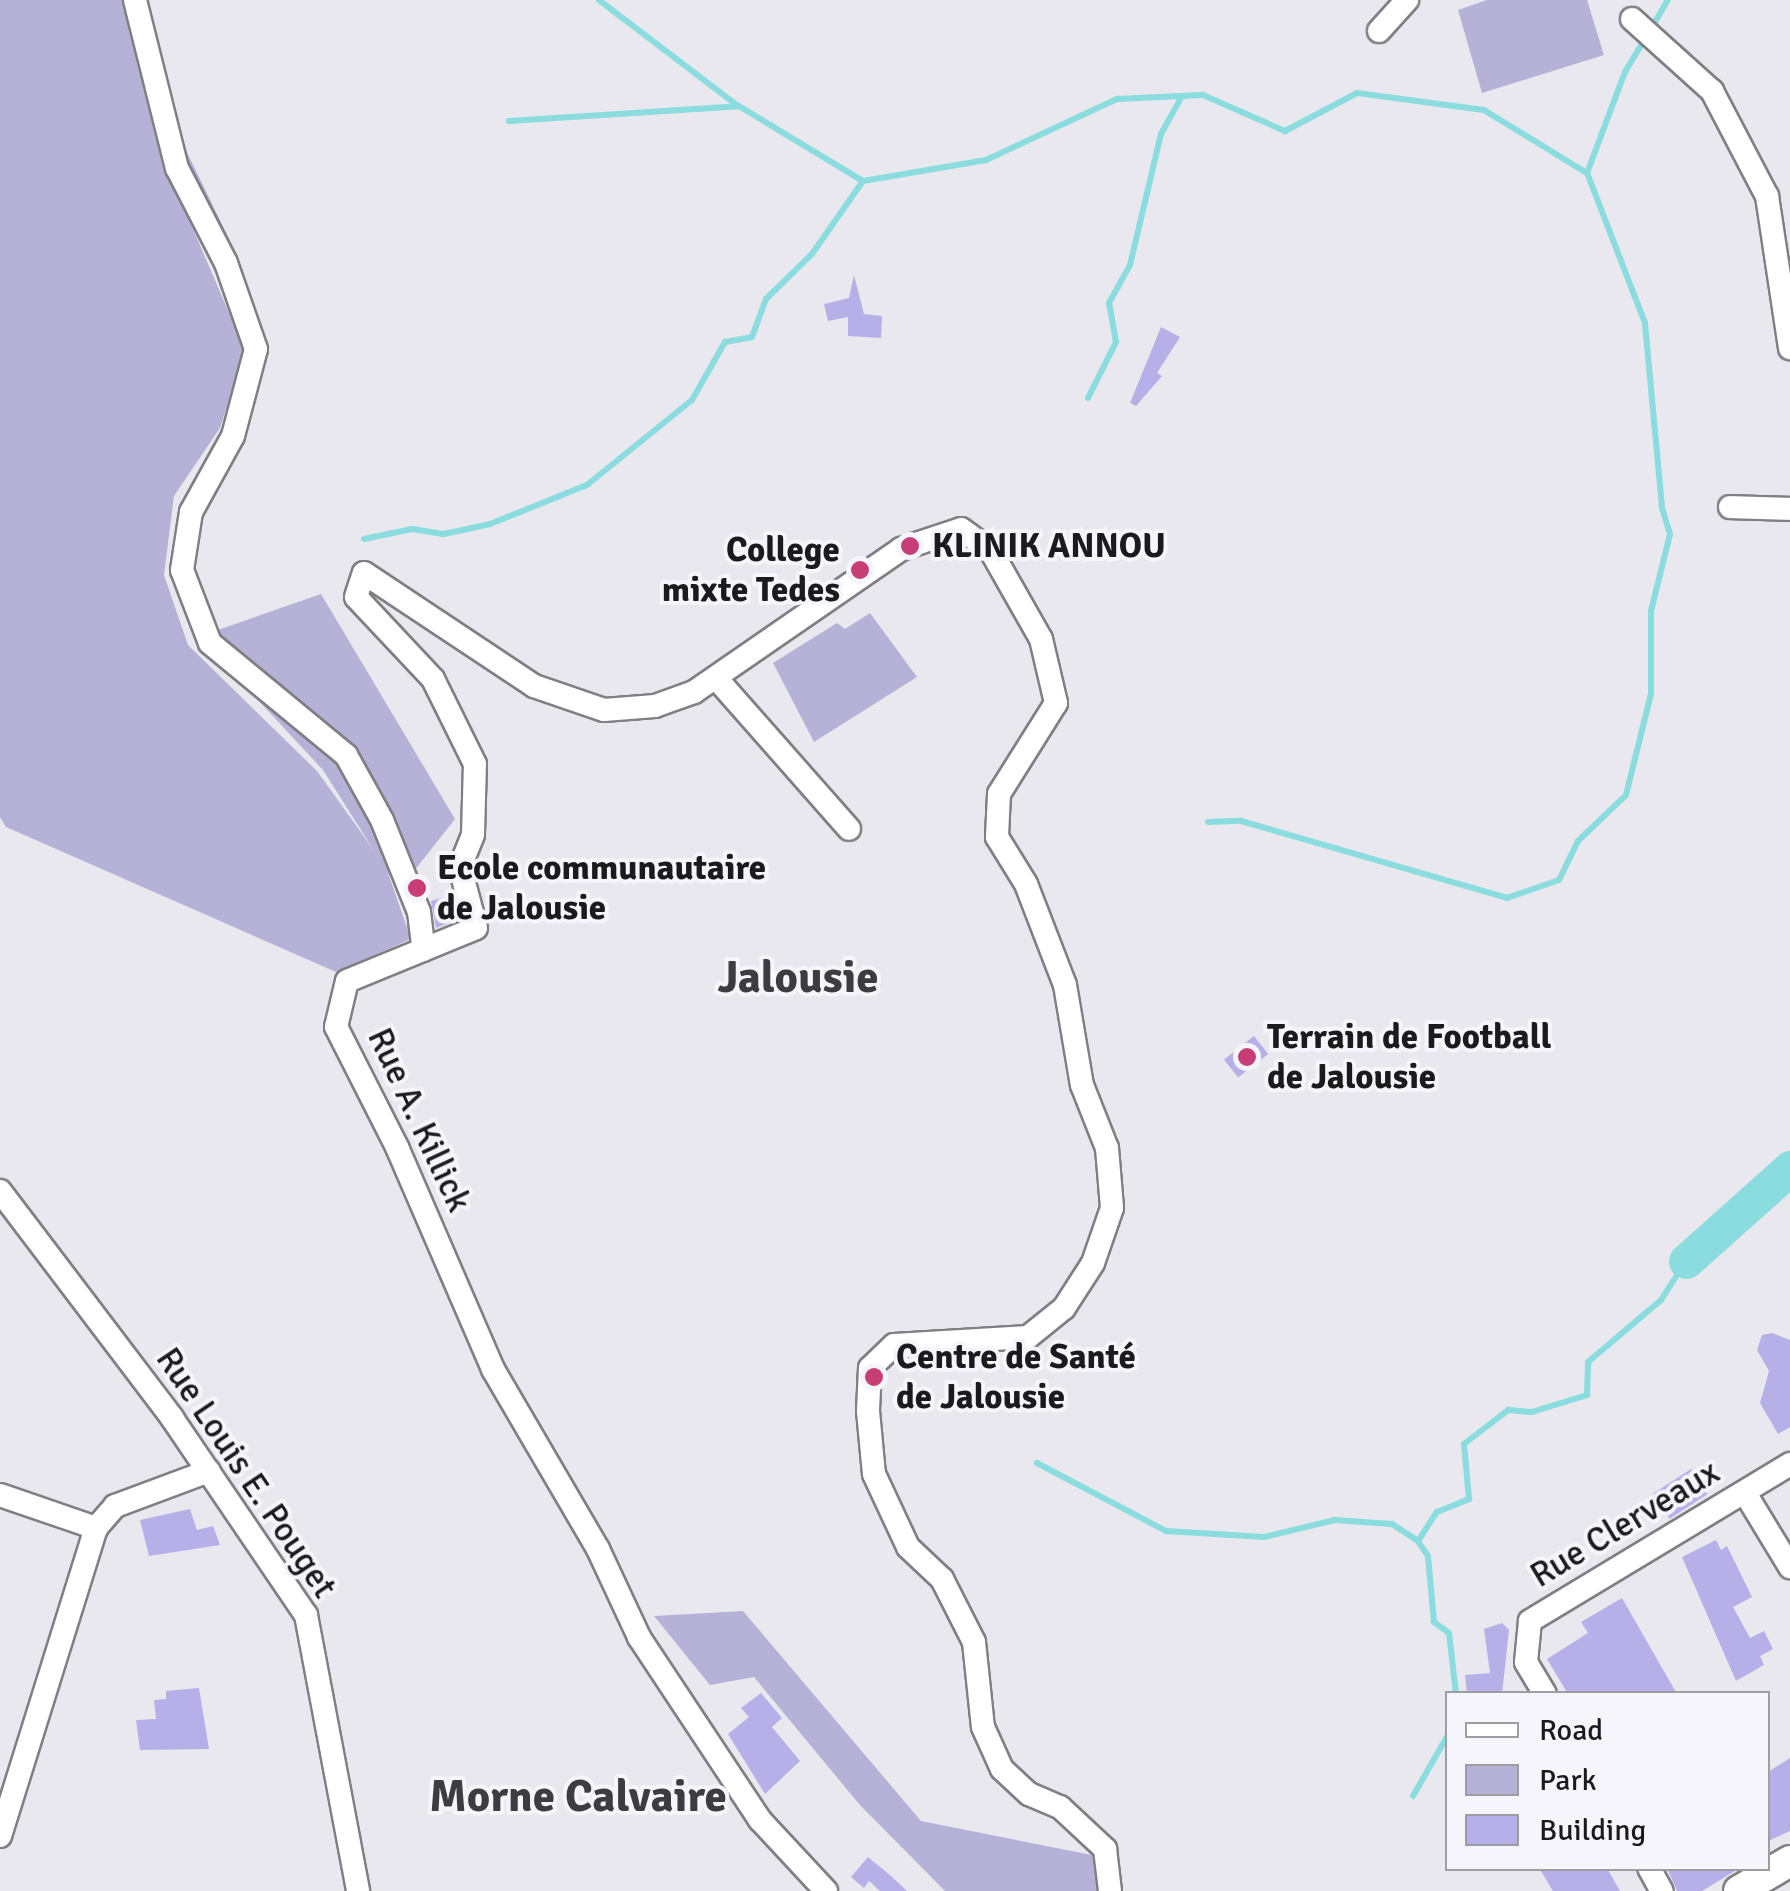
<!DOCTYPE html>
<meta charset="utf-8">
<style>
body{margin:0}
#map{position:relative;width:1790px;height:1891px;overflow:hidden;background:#e8e8ee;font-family:Signika,sans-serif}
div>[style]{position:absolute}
.green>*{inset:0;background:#b6b2d7}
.stream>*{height:6px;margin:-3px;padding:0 3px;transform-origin:3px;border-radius:3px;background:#8adcdf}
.river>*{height:35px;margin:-17.5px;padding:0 17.5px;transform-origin:17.5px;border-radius:17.5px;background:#8adcdf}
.building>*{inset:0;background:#b7b0e8;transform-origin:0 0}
.roads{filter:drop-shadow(2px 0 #7f7f84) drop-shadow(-2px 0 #7f7f84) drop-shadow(0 2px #7f7f84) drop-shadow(0 -2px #7f7f84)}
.street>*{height:22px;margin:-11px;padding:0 11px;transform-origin:11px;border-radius:11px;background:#fff}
.secondary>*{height:30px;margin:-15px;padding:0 15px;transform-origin:15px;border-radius:15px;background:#fff}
.dots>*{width:28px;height:28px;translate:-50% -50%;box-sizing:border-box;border:5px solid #f5f5fb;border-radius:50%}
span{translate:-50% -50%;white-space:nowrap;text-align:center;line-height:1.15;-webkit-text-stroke:8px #f5f5fb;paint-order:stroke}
.poi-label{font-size:35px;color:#1b1b1d;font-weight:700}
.left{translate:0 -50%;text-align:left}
.right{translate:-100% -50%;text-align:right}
.street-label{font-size:35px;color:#1b1b1d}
.district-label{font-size:45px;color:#3d3c41;font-weight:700}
.legend{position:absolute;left:1445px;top:1691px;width:325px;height:180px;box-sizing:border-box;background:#f5f5fb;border:2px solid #9e9ea2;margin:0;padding:12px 18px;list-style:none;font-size:30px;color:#1b1b1d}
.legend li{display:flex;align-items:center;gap:20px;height:50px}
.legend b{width:50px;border:2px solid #9e9ea2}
</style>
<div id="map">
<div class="green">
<i style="clip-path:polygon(0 0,132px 0,142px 60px,235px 251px,178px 194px,245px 350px,220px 428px,174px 496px,164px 575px,188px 645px,317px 771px,386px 867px,411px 939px,336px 972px,6px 827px,0 817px)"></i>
<i style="clip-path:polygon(1487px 0,1587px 0,1604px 55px,1482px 93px,1458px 10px)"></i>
<i style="clip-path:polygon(321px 594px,455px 819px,399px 890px,323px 770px,216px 655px,212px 632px)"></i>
<i style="clip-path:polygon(870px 613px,917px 677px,814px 742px,773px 663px,837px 623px,845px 629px)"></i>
<i style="clip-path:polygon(743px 1611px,921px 1821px,1097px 1856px,1101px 1891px,945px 1891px,859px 1804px,754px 1677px,710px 1685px,654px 1616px)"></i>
</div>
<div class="stream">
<i style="left:599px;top:0;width:173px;rotate:37.3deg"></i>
<i style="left:1651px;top:29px;width:34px;rotate:-60deg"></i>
<i style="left:509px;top:121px;width:230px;rotate:-3.7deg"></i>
<i style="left:739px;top:106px;width:145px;rotate:31.2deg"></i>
<i style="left:1088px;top:398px;width:63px;rotate:-63.4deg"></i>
<i style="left:1116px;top:342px;width:40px;rotate:-100deg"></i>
<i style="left:1109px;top:303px;width:43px;rotate:-61.1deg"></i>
<i style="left:1130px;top:265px;width:135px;rotate:-76.7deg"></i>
<i style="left:1161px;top:134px;width:43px;rotate:-61.1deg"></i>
<i style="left:364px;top:539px;width:49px;rotate:-11.8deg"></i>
<i style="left:412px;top:529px;width:32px;rotate:9deg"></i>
<i style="left:444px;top:534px;width:47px;rotate:-12.3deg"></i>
<i style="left:490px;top:524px;width:105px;rotate:-21.9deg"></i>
<i style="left:587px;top:485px;width:135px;rotate:-39deg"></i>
<i style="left:692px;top:400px;width:67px;rotate:-60.4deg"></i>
<i style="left:725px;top:342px;width:27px;rotate:-10deg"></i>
<i style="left:752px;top:337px;width:40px;rotate:-69.8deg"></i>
<i style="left:766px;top:299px;width:64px;rotate:-44.4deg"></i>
<i style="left:812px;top:254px;width:89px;rotate:-55.1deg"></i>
<i style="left:863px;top:181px;width:125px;rotate:-9.7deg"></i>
<i style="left:986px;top:160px;width:145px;rotate:-25deg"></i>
<i style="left:1117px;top:99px;width:86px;rotate:-2.7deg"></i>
<i style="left:1203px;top:95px;width:90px;rotate:23.7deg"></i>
<i style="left:1285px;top:131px;width:81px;rotate:-27.8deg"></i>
<i style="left:1357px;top:93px;width:128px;rotate:7.6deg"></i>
<i style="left:1484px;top:110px;width:121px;rotate:31.5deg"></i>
<i style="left:1587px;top:173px;width:108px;rotate:-69.4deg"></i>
<i style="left:1625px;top:72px;width:37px;rotate:-59deg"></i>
<i style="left:1208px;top:822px;width:33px;rotate:-2deg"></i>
<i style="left:1241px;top:821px;width:277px;rotate:16.1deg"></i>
<i style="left:1507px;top:898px;width:55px;rotate:-19.1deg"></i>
<i style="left:1559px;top:880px;width:43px;rotate:-64deg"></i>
<i style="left:1578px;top:841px;width:66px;rotate:-43.8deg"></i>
<i style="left:1626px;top:795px;width:104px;rotate:-76.1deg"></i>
<i style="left:1651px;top:694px;width:83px;rotate:-90deg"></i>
<i style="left:1651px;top:611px;width:79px;rotate:-76.1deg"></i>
<i style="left:1670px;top:534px;width:28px;rotate:-107deg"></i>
<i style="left:1662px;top:507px;width:185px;rotate:-95.3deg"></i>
<i style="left:1645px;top:323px;width:161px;rotate:-111.1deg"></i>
<i style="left:1037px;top:1463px;width:146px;rotate:27.8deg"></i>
<i style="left:1166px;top:1531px;width:98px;rotate:3.5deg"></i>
<i style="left:1264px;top:1537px;width:73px;rotate:-13.5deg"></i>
<i style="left:1335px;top:1520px;width:57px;rotate:4deg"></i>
<i style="left:1392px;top:1524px;width:31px;rotate:33deg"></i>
<i style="left:1456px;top:1694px;width:61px;rotate:-96.5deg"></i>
<i style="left:1449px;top:1633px;width:19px;rotate:-144deg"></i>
<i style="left:1434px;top:1622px;width:66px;rotate:-95.2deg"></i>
<i style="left:1428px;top:1556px;width:18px;rotate:-124deg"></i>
<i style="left:1418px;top:1541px;width:35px;rotate:-57deg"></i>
<i style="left:1437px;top:1512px;width:35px;rotate:-22deg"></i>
<i style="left:1469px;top:1499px;width:55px;rotate:-95.2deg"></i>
<i style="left:1464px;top:1444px;width:56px;rotate:-37.7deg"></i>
<i style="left:1508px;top:1410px;width:24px;rotate:5deg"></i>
<i style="left:1532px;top:1412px;width:58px;rotate:-17.2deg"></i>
<i style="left:1587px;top:1395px;width:33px;rotate:-88deg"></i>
<i style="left:1588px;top:1362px;width:96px;rotate:-40.3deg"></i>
<i style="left:1661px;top:1300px;width:46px;rotate:-57.3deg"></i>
<i style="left:1413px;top:1796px;width:70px;rotate:-60.2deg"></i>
</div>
<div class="river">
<i style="left:1686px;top:1261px;width:140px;rotate:-41.8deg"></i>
</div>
<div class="building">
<i style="clip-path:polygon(854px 275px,864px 314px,882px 316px,881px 338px,848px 336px,848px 317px,828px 321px,824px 304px,849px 298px)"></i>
<i style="clip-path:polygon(1161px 327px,1180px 337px,1157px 373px,1162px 376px,1136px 406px,1130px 403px)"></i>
<i style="clip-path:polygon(452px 895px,458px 919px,436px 928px,431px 901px)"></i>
<i style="left:1254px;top:1036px;width:23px;height:38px;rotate:52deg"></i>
<i style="clip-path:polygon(1772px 1333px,1790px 1340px,1790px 1427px,1778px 1434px,1760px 1403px,1769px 1371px,1757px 1350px,1762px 1335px)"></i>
<i style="left:1691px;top:1469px;width:30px;height:45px;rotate:57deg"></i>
<i style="clip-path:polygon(190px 1509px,197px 1530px,213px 1526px,220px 1545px,149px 1556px,140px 1520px)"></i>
<i style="clip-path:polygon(1716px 1540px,1721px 1550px,1727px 1546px,1752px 1597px,1733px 1607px,1750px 1638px,1764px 1631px,1773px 1649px,1760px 1656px,1764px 1665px,1736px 1681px,1682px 1557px)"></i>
<i style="clip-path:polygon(1622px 1598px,1677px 1694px,1568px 1694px,1547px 1659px,1588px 1633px,1581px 1622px)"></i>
<i style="clip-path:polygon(1502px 1623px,1509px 1630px,1502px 1694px,1467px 1694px,1465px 1675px,1490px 1673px,1484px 1629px)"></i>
<i style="clip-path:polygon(199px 1688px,209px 1749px,140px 1750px,136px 1720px,156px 1719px,154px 1700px,166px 1699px,166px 1691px)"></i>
<i style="clip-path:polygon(761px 1693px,782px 1718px,772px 1727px,800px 1761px,765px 1794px,728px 1734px,749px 1717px,741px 1708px)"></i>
<i style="clip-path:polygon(1790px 1758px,1790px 1831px,1768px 1841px,1768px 1772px)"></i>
<i style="clip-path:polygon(868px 1857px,891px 1876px,907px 1891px,880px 1891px,869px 1881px,864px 1888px,851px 1877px)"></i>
<i style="clip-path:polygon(1539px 1868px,1607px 1868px,1620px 1891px,1553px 1891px)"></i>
<i style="clip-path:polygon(1667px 1868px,1740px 1868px,1702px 1891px,1677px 1891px)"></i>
</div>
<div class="roads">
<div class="street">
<i style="left:135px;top:0;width:173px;rotate:76deg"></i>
<i style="left:177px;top:168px;width:107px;rotate:62.7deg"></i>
<i style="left:226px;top:263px;width:91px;rotate:70.8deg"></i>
<i style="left:256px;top:349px;width:90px;rotate:104.8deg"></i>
<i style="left:233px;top:436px;width:87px;rotate:118.9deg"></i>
<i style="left:191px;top:512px;width:59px;rotate:98.8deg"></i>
<i style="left:182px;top:570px;width:78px;rotate:69deg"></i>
<i style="left:210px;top:643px;width:176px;rotate:39.5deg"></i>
<i style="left:346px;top:755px;width:74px;rotate:61deg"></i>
<i style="left:382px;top:820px;width:99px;rotate:68.1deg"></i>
<i style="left:419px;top:912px;width:38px;rotate:83deg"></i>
<i style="left:1632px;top:19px;width:108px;rotate:42deg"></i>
<i style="left:1712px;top:91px;width:119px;rotate:62.4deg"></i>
<i style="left:1767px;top:196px;width:154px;rotate:81.4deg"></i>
<i style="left:1379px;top:31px;width:42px;rotate:-47.9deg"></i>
<i style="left:1730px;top:507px;width:60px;rotate:1.9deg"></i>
<i style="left:716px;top:678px;width:201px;rotate:48.6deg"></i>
<i style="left:0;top:1191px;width:285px;rotate:52.8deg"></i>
<i style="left:172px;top:1418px;width:238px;rotate:55.8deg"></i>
<i style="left:306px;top:1615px;width:281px;rotate:79.3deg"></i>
<i style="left:1745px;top:1493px;width:87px;rotate:58.7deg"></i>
<i style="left:0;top:1495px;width:102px;rotate:19deg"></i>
<i style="left:1545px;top:1694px;width:37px;rotate:-121deg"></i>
<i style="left:1526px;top:1662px;width:41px;rotate:-84.4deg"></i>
<i style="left:1530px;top:1621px;width:304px;rotate:-31.1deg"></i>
<i style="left:0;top:1836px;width:323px;rotate:-72.7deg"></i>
<i style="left:96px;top:1528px;width:29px;rotate:-49deg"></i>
<i style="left:115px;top:1506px;width:100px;rotate:-20.4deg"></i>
<i style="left:1649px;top:1868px;width:26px;rotate:61deg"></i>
<i style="left:826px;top:1891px;width:97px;rotate:-132.9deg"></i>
<i style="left:760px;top:1820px;width:219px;rotate:-123.5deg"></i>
<i style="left:639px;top:1637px;width:97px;rotate:-115deg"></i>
<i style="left:598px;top:1549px;width:208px;rotate:-120.3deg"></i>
<i style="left:493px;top:1369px;width:240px;rotate:-113.4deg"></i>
<i style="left:398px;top:1149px;width:137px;rotate:-116.9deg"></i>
<i style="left:336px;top:1027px;width:47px;rotate:-76.6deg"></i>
<i style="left:347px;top:981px;width:139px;rotate:-22.3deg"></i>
<i style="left:476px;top:928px;width:63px;rotate:-104.7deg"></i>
<i style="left:460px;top:867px;width:35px;rotate:-68deg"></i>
<i style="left:473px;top:834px;width:70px;rotate:-88.4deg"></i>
<i style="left:475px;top:764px;width:95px;rotate:-116.3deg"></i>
<i style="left:433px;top:679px;width:112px;rotate:-133.2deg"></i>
<i style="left:356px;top:597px;width:25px;rotate:-72deg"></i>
<i style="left:364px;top:573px;width:204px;rotate:33.6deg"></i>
<i style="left:534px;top:686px;width:74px;rotate:18.9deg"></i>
<i style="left:604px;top:710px;width:51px;rotate:-4.5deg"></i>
<i style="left:655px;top:706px;width:41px;rotate:-19.7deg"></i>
<i style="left:694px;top:692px;width:252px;rotate:-34.6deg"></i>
<i style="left:901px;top:549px;width:63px;rotate:-18.4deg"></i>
<i style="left:961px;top:529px;width:37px;rotate:36deg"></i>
<i style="left:991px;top:551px;width:101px;rotate:60.4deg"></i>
<i style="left:1041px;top:639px;width:66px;rotate:76.8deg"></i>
<i style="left:1056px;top:703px;width:107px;rotate:122.1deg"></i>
<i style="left:999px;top:794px;width:43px;rotate:92.7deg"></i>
<i style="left:997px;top:837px;width:55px;rotate:58.3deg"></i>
<i style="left:1026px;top:884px;width:108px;rotate:68.9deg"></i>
<i style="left:1065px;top:985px;width:101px;rotate:80.4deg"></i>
<i style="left:1082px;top:1085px;width:68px;rotate:68.4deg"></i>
<i style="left:1107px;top:1148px;width:60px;rotate:85.2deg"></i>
<i style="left:1112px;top:1208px;width:58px;rotate:109.1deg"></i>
<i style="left:1093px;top:1263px;width:54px;rotate:122.8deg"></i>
<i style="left:1064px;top:1308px;width:46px;rotate:141.1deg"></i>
<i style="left:1028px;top:1337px;width:134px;rotate:176.6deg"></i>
<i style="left:894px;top:1345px;width:33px;rotate:136deg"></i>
<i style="left:870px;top:1368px;width:43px;rotate:92.7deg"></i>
<i style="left:868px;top:1411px;width:63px;rotate:84.6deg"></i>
<i style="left:874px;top:1474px;width:81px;rotate:65deg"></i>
<i style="left:908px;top:1547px;width:47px;rotate:43.3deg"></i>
<i style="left:942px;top:1579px;width:71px;rotate:63.1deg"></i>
<i style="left:974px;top:1642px;width:85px;rotate:84deg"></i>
<i style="left:983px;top:1727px;width:46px;rotate:65.7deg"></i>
<i style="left:1002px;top:1769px;width:37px;rotate:43deg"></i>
<i style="left:1029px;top:1794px;width:34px;rotate:23deg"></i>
<i style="left:1060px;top:1807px;width:62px;rotate:43deg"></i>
<i style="left:1105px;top:1849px;width:42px;rotate:83.2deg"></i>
</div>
<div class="secondary">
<i style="left:1739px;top:1891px;width:59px;rotate:-30.5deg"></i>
</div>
</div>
<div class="dots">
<i style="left:910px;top:546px;background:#c73d76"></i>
<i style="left:860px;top:570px;background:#c73d76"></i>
<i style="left:417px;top:888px;background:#c73d76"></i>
<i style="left:1247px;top:1057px;background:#c73d76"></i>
<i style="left:874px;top:1377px;background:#c73d76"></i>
</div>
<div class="poi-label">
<span class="left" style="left:932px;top:546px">KLINIK ANNOU</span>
<span class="right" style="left:840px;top:570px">College<br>mixte Tedes</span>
<span class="left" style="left:437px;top:888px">Ecole communautaire<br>de Jalousie</span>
<span class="left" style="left:1267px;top:1057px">Terrain de Football<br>de Jalousie</span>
<span class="left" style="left:896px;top:1377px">Centre de Santé<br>de Jalousie</span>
</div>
<div class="street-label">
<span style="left:419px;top:1120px;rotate:65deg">Rue A. Killick</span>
<span style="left:246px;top:1473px;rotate:56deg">Rue Louis E. Pouget</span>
<span style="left:1625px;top:1524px;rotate:-31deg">Rue Clerveaux</span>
</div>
<div class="district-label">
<span style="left:798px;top:978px">Jalousie</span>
<span style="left:578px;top:1797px">Morne Calvaire</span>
</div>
<ul class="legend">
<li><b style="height:12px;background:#fff"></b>Road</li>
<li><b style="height:28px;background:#b6b2d7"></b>Park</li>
<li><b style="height:28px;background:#b7b0e8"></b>Building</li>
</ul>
</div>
